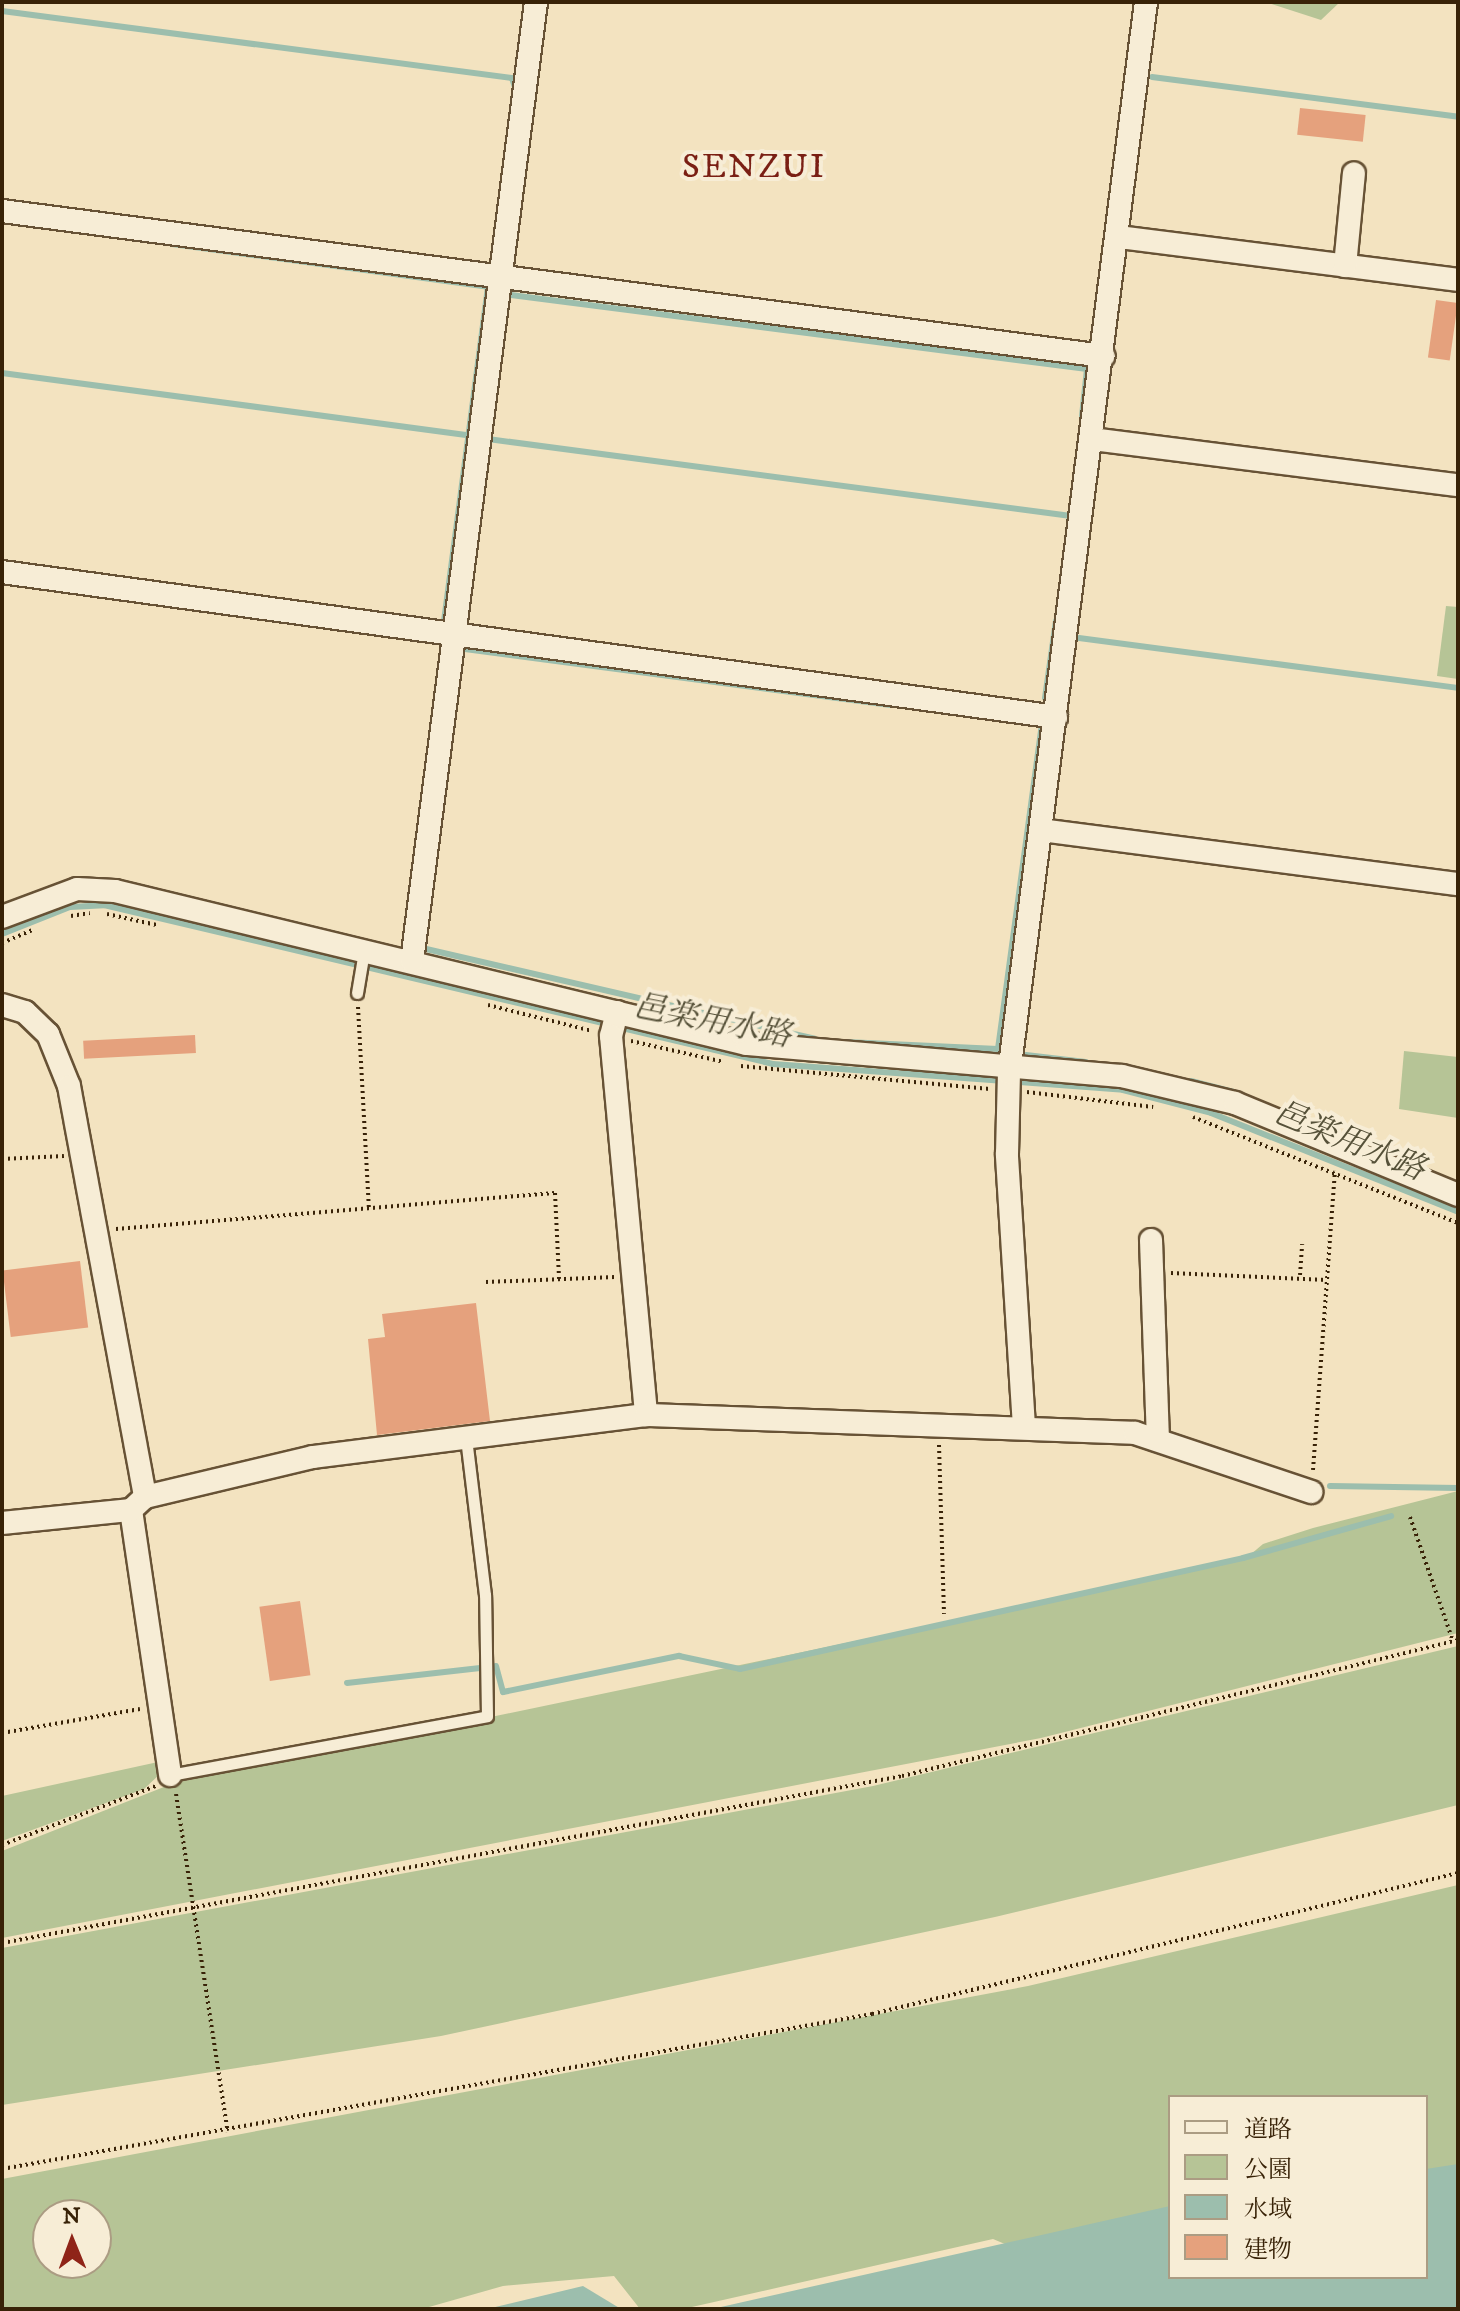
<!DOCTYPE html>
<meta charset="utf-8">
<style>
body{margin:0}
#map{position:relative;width:1460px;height:2311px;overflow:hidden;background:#f3e3c0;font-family:"IM FELL DW Pica","Noto Serif JP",serif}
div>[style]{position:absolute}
.green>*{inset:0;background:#b6c496}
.water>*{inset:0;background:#9cbead}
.stream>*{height:6px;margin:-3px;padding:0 3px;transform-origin:3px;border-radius:3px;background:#9cbead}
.building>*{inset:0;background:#e5a17d;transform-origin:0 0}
.path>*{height:4px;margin-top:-2px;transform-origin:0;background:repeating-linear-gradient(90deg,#382207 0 2px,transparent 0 6px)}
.roads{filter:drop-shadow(2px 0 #675235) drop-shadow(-2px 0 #675235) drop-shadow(0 2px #675235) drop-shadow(0 -2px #675235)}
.lane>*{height:11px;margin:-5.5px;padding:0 5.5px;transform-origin:5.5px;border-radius:5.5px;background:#f7edd6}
.street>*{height:22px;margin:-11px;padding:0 11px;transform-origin:11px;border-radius:11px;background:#f7edd6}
span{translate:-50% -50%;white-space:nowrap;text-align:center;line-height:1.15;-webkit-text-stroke:8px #f7edd6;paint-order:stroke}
.water-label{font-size:32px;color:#565139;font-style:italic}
.quarter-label{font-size:34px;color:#7a1f14;letter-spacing:2px}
.frame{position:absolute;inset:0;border:4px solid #382207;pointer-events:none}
.legend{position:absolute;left:1168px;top:2095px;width:260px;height:184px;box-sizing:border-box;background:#f7edd6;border:2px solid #ab9c83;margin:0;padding:10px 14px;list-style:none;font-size:24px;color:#382207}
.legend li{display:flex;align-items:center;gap:16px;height:40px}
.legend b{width:40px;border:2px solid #ab9c83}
.north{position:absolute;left:32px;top:2199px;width:80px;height:80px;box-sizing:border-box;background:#f7edd6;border:2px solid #ab9c83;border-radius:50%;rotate:359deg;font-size:22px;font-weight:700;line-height:32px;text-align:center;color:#382207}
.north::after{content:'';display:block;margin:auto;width:28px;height:36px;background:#8f2418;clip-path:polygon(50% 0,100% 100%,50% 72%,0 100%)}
</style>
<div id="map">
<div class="green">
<i style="clip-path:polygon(1265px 2px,1340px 2px,1321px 20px)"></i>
<i style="clip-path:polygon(1446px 606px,1458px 607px,1458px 679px,1437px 676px)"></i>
<i style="clip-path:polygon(1404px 1051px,1458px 1057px,1458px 1118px,1399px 1109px)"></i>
<i style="clip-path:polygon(1458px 1491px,1458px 1633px,1041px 1738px,2px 1938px,2px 1851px,174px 1783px,1244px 1560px,1263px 1544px,1313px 1528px)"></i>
<i style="clip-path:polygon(1458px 1646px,1458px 1805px,995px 1917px,441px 2036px,2px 2105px,2px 1948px,873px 1786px)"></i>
<i style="clip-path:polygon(158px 1762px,160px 1774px,144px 1789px,2px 1841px,2px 1796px)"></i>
<i style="clip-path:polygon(evenodd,1458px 1885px,1458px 2192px,1426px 2207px,1426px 2097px,1170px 2097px,1170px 2227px,1024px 2252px,993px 2239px,683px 2309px,640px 2309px,614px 2276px,503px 2286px,422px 2309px,2px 2309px,2px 2179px,1028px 1986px,1458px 1885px,48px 2215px,96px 2215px,96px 2263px,48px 2263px,48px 2215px)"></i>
</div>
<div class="water">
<i style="clip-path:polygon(1458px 2164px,1458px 2309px,712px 2309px,1170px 2206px,1170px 2277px,1426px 2277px,1426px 2169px)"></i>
<i style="clip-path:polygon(583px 2286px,621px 2309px,487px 2309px)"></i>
</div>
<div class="stream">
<i style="left:2px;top:11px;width:514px;rotate:7.48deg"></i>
<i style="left:512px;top:78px;width:9px;rotate:72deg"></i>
<i style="left:1152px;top:77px;width:309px;rotate:7.4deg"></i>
<i style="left:172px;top:244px;width:319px;rotate:7.7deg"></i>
<i style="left:488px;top:287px;width:338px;rotate:97.5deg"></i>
<i style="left:511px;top:295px;width:581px;rotate:7.32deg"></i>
<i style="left:1087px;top:369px;width:47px;rotate:96.1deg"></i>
<i style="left:2px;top:373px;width:470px;rotate:7.6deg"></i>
<i style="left:488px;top:439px;width:588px;rotate:7.52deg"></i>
<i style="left:1079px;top:638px;width:382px;rotate:7.5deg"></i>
<i style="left:465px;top:649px;width:429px;rotate:7.5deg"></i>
<i style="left:1045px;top:698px;width:78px;rotate:-81.9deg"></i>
<i style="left:2px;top:934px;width:73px;rotate:-21.7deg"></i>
<i style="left:70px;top:907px;width:34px;rotate:-3deg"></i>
<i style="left:104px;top:905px;width:517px;rotate:13.31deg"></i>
<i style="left:422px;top:948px;width:403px;rotate:13deg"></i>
<i style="left:618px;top:1027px;width:159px;rotate:13.4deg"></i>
<i style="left:773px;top:1064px;width:351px;rotate:4.2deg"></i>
<i style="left:1123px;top:1090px;width:91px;rotate:14.6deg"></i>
<i style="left:1211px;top:1113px;width:266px;rotate:21.8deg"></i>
<i style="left:846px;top:1042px;width:152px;rotate:2.6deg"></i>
<i style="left:998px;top:1049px;width:327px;rotate:-82.3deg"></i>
<i style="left:1042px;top:725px;width:6px;rotate:-171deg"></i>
<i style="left:1026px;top:1055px;width:60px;rotate:6.7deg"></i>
<i style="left:1191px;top:1081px;width:44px;rotate:14.3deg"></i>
<i style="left:1330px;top:1486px;width:128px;rotate:0.9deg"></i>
<i style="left:496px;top:1666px;width:27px;rotate:75deg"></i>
<i style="left:503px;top:1692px;width:180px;rotate:-11.6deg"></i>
<i style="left:679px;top:1656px;width:62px;rotate:12deg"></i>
<i style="left:740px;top:1669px;width:515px;rotate:-12.44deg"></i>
<i style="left:1243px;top:1558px;width:154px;rotate:-15.8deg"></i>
<i style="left:347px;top:1683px;width:134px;rotate:-6.4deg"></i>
</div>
<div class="building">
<i style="left:1300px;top:108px;width:66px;height:27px;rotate:6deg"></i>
<i style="left:1436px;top:300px;width:22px;height:58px;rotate:8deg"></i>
<i style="left:195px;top:1035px;width:18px;height:112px;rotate:87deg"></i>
<i style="left:80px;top:1261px;width:67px;height:78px;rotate:83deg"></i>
<i style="clip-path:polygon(476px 1303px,490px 1421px,377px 1435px,368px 1339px,385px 1337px,382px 1314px)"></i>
<i style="left:300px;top:1601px;width:75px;height:41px;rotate:82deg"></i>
</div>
<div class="path">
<i style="left:107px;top:914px;width:51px;rotate:12.4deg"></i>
<i style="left:71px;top:916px;width:19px;rotate:-9deg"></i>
<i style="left:2px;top:943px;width:34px;rotate:-23deg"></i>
<i style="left:488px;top:1005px;width:107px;rotate:14deg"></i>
<i style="left:358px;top:1007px;width:201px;rotate:86.9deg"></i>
<i style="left:631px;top:1041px;width:95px;rotate:12.7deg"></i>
<i style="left:741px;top:1066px;width:250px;rotate:5.3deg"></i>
<i style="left:1027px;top:1092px;width:127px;rotate:6.8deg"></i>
<i style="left:1193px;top:1117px;width:285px;rotate:21.8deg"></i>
<i style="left:2px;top:1159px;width:62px;rotate:-2.8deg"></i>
<i style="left:116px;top:1229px;width:440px;rotate:-4.7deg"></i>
<i style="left:555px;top:1193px;width:86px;rotate:87.3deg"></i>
<i style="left:1171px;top:1273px;width:156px;rotate:2.6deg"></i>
<i style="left:1300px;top:1275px;width:31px;rotate:-86deg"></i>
<i style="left:486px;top:1282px;width:129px;rotate:-2.2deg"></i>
<i style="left:939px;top:1445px;width:169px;rotate:88.3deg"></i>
<i style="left:1313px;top:1470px;width:300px;rotate:-85.8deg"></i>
<i style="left:1410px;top:1517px;width:131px;rotate:70.9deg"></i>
<i style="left:2px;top:1733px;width:140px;rotate:-9.9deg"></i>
<i style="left:176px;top:1794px;width:342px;rotate:81.3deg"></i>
<i style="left:2px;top:1845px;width:165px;rotate:-21deg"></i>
<i style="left:2px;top:1943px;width:915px;rotate:-10.51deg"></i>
<i style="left:902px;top:1776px;width:572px;rotate:-13.74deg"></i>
<i style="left:2px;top:2169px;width:884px;rotate:-10.1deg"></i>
<i style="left:872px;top:2014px;width:603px;rotate:-13.53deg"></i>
</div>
<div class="roads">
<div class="lane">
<i style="left:357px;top:993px;width:43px;rotate:-80.5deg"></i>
<i style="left:170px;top:1775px;width:322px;rotate:-10.5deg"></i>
<i style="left:487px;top:1716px;width:121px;rotate:-90.9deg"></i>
<i style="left:485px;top:1595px;width:158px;rotate:-96.9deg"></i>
</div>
<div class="street">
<i style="left:2px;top:211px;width:1111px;rotate:7.5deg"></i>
<i style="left:1119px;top:237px;width:342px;rotate:7.2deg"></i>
<i style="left:1345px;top:266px;width:93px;rotate:-84.5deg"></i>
<i style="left:1092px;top:439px;width:369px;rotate:7.2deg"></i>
<i style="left:2px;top:572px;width:1064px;rotate:7.83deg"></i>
<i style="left:1041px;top:830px;width:420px;rotate:7.4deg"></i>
<i style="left:2px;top:917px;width:80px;rotate:-20.5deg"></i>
<i style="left:77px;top:889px;width:38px;rotate:3deg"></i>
<i style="left:115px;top:891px;width:650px;rotate:13.61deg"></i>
<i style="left:747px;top:1044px;width:376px;rotate:4.9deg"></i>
<i style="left:1122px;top:1076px;width:116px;rotate:13.4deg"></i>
<i style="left:1235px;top:1103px;width:241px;rotate:22.4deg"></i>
<i style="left:412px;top:961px;width:967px;rotate:-82.63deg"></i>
<i style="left:2px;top:1005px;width:24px;rotate:17deg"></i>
<i style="left:25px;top:1012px;width:32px;rotate:44deg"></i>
<i style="left:48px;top:1034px;width:56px;rotate:68deg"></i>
<i style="left:69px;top:1086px;width:418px;rotate:79.5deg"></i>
<i style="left:617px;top:1012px;width:25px;rotate:104deg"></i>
<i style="left:611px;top:1036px;width:381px;rotate:84.7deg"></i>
<i style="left:1151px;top:1240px;width:200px;rotate:88deg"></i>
<i style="left:1024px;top:1427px;width:274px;rotate:-93.6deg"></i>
<i style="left:1007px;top:1154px;width:81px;rotate:-88.6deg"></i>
<i style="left:1009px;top:1073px;width:1080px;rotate:-82.71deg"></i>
<i style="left:131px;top:1510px;width:268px;rotate:81.6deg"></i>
<i style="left:2px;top:1523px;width:130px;rotate:-5.8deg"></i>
<i style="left:131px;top:1510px;width:19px;rotate:-43deg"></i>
<i style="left:145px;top:1497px;width:173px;rotate:-13.4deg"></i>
<i style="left:313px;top:1457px;width:336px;rotate:-7.2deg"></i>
<i style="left:646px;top:1415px;width:489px;rotate:2.1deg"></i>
<i style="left:1135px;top:1433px;width:186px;rotate:18.5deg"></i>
</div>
</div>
<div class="water-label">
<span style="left:712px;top:1022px;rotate:11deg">邑楽用水路</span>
<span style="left:1349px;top:1142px;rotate:22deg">邑楽用水路</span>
</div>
<div class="quarter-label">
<span style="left:754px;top:168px">SENZUI</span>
</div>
<div class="frame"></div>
<ul class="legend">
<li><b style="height:10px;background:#f7edd6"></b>道路</li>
<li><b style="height:22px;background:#b6c496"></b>公園</li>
<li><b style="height:22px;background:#9cbead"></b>水域</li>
<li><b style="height:22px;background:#e5a17d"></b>建物</li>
</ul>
<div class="north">N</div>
</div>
